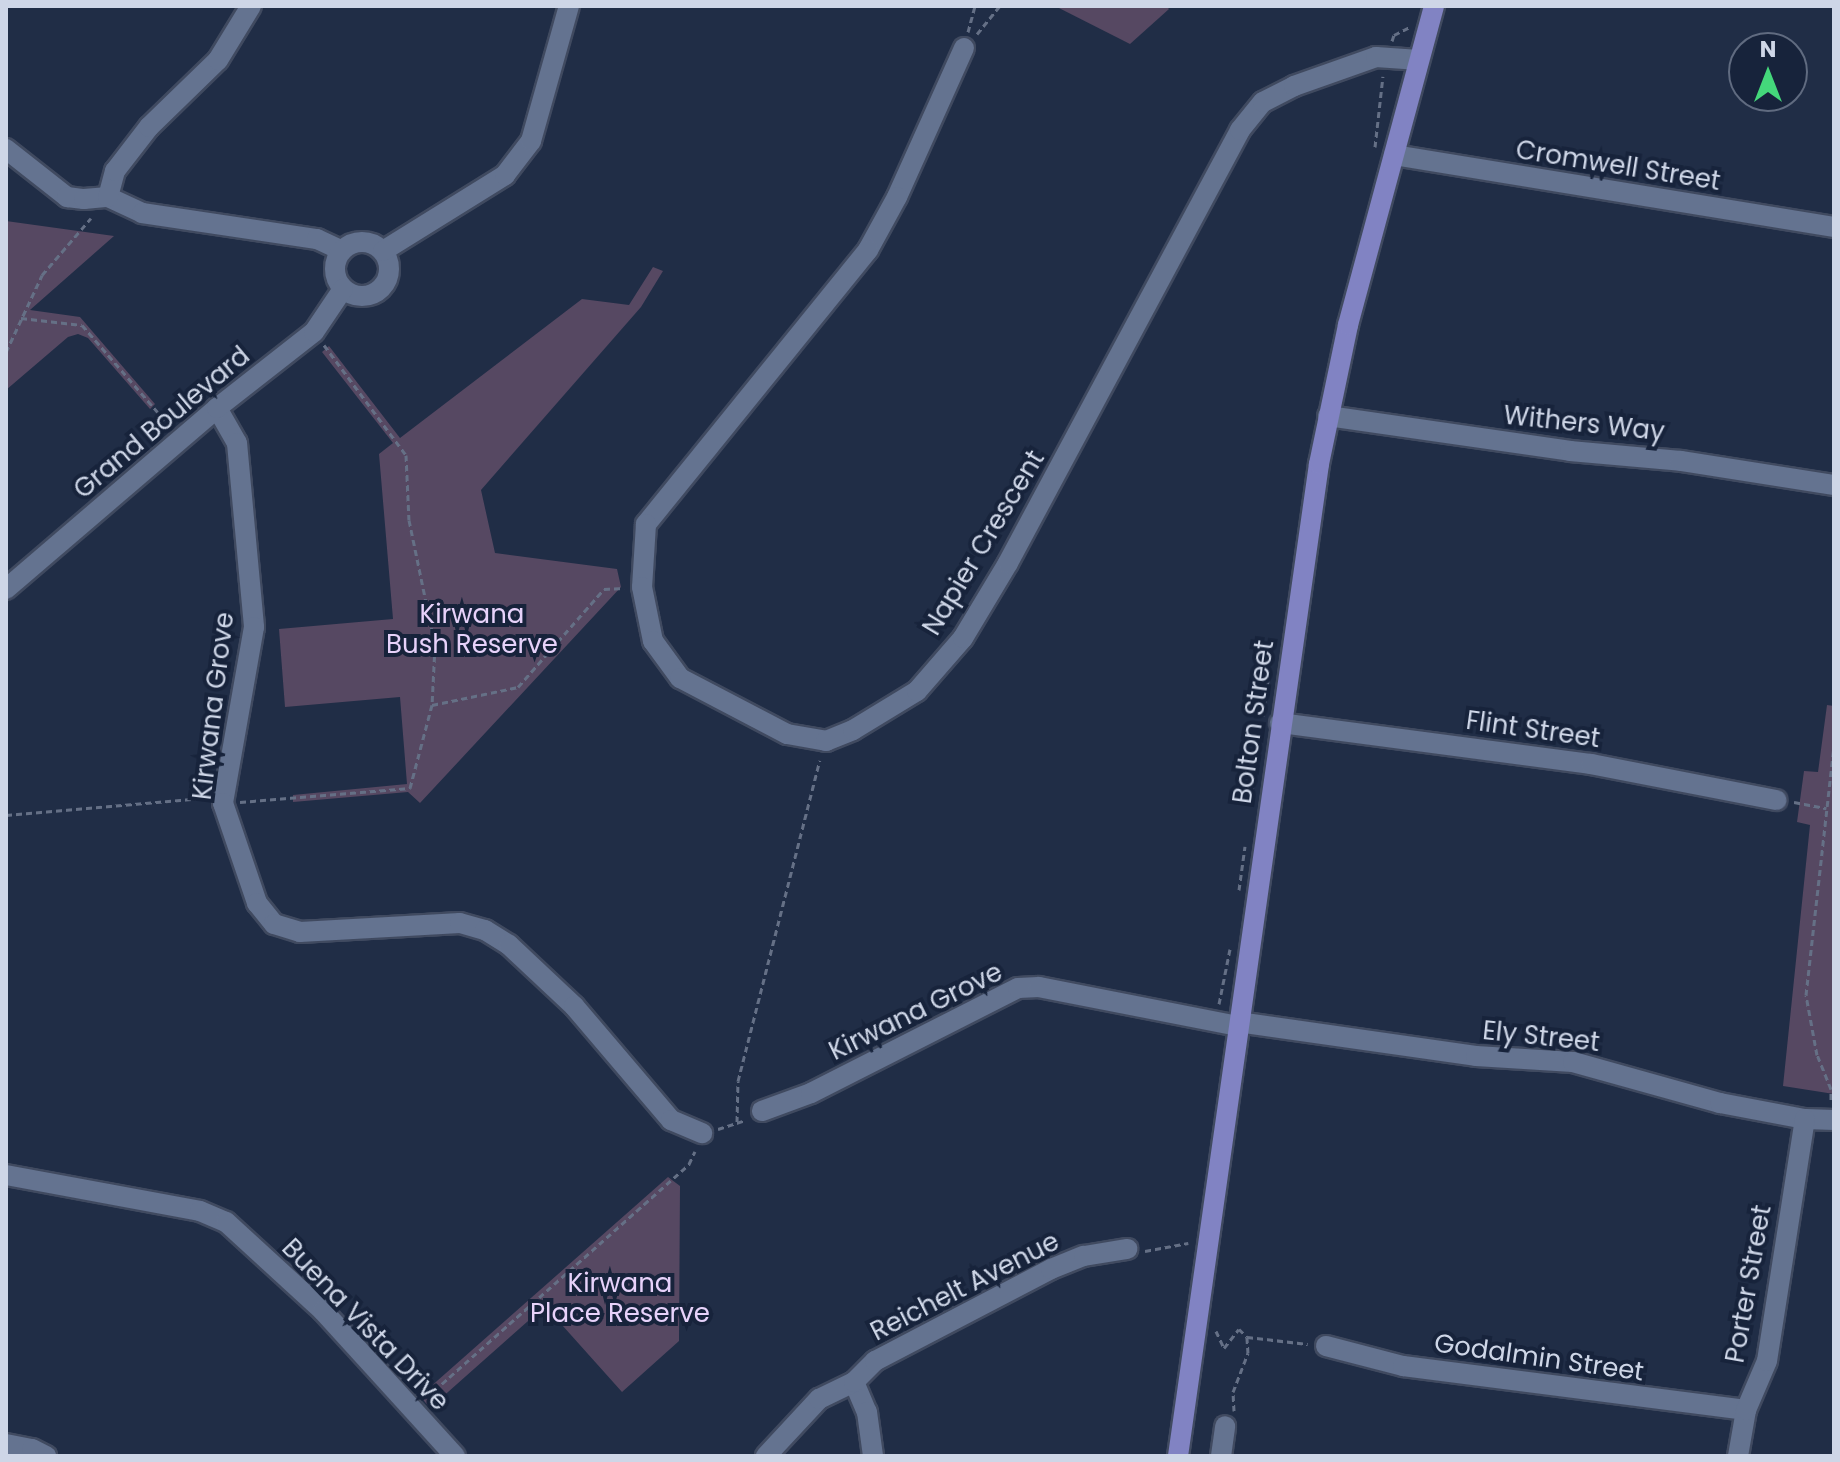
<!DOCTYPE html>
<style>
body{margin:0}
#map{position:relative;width:1840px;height:1462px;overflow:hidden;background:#202d46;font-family:Poppins,sans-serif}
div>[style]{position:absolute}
.green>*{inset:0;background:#564862}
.path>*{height:3px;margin-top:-1.5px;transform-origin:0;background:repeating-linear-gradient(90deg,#657086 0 6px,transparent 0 10px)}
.roads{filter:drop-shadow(2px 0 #404a60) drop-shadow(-2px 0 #404a60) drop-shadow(0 2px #404a60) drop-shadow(0 -2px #404a60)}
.minor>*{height:20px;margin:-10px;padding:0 10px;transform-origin:10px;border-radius:10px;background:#647390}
.minor>.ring{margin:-10px;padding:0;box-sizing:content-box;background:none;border:20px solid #647390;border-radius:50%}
.major>*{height:20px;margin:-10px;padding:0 10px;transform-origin:10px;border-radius:10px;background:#8183c3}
span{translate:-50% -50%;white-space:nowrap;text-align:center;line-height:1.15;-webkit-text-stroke:8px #17233b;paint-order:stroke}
.street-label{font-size:26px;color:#ced6e7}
.park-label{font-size:26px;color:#e7d2fa}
.frame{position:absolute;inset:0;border:8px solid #ced6e7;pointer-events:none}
.north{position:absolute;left:1728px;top:32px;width:80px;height:80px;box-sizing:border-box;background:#17233b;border:2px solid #606b80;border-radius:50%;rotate:0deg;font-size:22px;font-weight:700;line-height:32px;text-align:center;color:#ced6e7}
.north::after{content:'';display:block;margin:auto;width:28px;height:36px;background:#44d77b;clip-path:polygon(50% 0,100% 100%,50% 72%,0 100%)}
</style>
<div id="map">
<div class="green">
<i style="clip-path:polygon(1055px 6px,1166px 6px,1169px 9px,1130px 44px)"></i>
<i style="clip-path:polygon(6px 221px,114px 236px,30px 310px,80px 317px,155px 404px,150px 409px,88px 338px,78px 334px,68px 337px,6px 390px)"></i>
<i style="clip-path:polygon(653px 267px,663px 271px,641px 307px,481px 490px,495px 553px,617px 569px,621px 587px,420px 803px,408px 792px,293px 802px,293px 795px,407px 784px,400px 697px,285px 707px,279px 629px,393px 619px,379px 454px,393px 443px,322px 352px,329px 346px,400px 438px,582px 299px,629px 305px)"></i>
<i style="clip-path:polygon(1827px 705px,1834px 706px,1834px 1094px,1783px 1086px,1810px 825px,1797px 822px,1804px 771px,1818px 772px)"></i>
<i style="clip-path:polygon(668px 1177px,680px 1186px,679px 1341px,622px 1392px,545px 1306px,430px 1408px,420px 1396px)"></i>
</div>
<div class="path">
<i style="left:968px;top:32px;width:27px;rotate:-75deg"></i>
<i style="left:977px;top:34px;width:36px;rotate:-51deg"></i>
<i style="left:1392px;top:41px;width:6px;rotate:-72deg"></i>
<i style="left:1394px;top:35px;width:18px;rotate:-27deg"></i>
<i style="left:1375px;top:147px;width:71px;rotate:-83.6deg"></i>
<i style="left:21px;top:318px;width:61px;rotate:6.5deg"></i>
<i style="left:82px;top:325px;width:131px;rotate:49deg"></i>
<i style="left:324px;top:345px;width:137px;rotate:53.3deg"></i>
<i style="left:406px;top:455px;width:65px;rotate:87.4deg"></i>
<i style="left:409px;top:520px;width:129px;rotate:78.3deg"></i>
<i style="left:435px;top:646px;width:59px;rotate:92.9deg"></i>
<i style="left:432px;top:705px;width:88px;rotate:-11.8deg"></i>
<i style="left:518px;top:687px;width:130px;rotate:-48.7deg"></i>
<i style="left:604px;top:589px;width:20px;rotate:-3deg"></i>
<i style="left:6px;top:352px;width:85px;rotate:-64.9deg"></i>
<i style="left:42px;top:275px;width:75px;rotate:-49.3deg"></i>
<i style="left:1263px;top:716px;width:36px;rotate:-82deg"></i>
<i style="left:1251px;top:799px;width:73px;rotate:-82.1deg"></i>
<i style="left:240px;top:802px;width:171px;rotate:-4.7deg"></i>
<i style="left:410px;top:788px;width:86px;rotate:-75.2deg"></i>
<i style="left:1794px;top:802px;width:33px;rotate:11deg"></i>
<i style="left:6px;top:815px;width:201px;rotate:-4.9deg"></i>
<i style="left:1239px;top:890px;width:44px;rotate:-82.2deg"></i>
<i style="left:1219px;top:1004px;width:56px;rotate:-78.7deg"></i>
<i style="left:1831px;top:1100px;width:11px;rotate:-90deg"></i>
<i style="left:1831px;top:1089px;width:37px;rotate:-112deg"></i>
<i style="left:1817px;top:1055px;width:61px;rotate:-100.4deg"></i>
<i style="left:1806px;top:995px;width:250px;rotate:-83.6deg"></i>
<i style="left:737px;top:1122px;width:41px;rotate:-88.6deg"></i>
<i style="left:738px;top:1081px;width:331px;rotate:-75.7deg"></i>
<i style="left:718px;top:1129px;width:28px;rotate:-18deg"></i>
<i style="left:1145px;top:1251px;width:44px;rotate:-10.5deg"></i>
<i style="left:1216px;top:1331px;width:19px;rotate:65deg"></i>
<i style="left:1224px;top:1348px;width:24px;rotate:-52deg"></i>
<i style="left:1239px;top:1329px;width:11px;rotate:45deg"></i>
<i style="left:1247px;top:1337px;width:61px;rotate:6.5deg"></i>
<i style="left:427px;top:1397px;width:351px;rotate:-41.6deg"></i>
<i style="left:689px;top:1164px;width:14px;rotate:-65deg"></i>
<i style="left:1234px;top:1411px;width:19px;rotate:-93deg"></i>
<i style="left:1233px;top:1392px;width:42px;rotate:-69deg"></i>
<i style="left:1248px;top:1353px;width:16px;rotate:-94deg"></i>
</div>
<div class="roads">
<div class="minor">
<i style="left:964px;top:48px;width:163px;rotate:114.2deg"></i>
<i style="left:897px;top:197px;width:60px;rotate:118.7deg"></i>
<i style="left:868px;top:250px;width:353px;rotate:129deg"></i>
<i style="left:646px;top:524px;width:63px;rotate:93.6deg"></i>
<i style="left:642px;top:587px;width:55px;rotate:78.5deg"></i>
<i style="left:653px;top:641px;width:46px;rotate:53.9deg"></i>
<i style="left:680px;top:678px;width:121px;rotate:27.6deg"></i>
<i style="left:787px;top:734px;width:40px;rotate:10deg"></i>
<i style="left:826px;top:741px;width:29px;rotate:-22deg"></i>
<i style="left:853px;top:730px;width:75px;rotate:-31.4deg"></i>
<i style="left:917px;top:691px;width:70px;rotate:-49deg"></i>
<i style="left:963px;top:638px;width:87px;rotate:-59deg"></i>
<i style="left:1008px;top:563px;width:491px;rotate:-61.8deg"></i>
<i style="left:1240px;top:130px;width:36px;rotate:-51deg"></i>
<i style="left:1263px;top:102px;width:35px;rotate:-27deg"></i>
<i style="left:1294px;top:86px;width:87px;rotate:-19.5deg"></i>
<i style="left:1376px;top:57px;width:43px;rotate:4deg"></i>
<i style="left:6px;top:149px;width:78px;rotate:38.2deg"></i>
<i style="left:67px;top:197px;width:17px;rotate:7deg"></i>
<i style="left:84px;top:199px;width:24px;rotate:-5deg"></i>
<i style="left:108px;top:197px;width:38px;rotate:25deg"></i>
<i style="left:142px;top:213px;width:177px;rotate:8.5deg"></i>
<i style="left:317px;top:239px;width:26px;rotate:25deg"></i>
<i style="left:1394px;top:155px;width:446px;rotate:9.3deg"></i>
<i style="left:108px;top:197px;width:27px;rotate:-75deg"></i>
<i style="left:115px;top:171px;width:56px;rotate:-52.3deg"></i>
<i style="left:149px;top:127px;width:96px;rotate:-44.2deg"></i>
<i style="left:218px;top:60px;width:63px;rotate:-58.6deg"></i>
<i class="ring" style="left:335px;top:242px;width:34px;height:34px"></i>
<i style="left:383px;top:251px;width:144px;rotate:-31.9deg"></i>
<i style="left:505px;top:175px;width:43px;rotate:-52.6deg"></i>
<i style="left:531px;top:141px;width:140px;rotate:-74.3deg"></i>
<i style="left:217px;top:408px;width:40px;rotate:60.3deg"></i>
<i style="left:237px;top:443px;width:185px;rotate:84.7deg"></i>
<i style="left:254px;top:627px;width:179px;rotate:100deg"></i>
<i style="left:223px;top:803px;width:106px;rotate:71.2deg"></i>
<i style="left:257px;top:903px;width:27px;rotate:51deg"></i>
<i style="left:274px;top:924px;width:27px;rotate:17deg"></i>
<i style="left:300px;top:932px;width:160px;rotate:-3.2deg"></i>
<i style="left:460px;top:923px;width:26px;rotate:16deg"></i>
<i style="left:485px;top:930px;width:28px;rotate:32deg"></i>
<i style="left:509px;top:945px;width:89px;rotate:43.2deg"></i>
<i style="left:574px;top:1006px;width:150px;rotate:49.6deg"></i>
<i style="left:671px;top:1120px;width:34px;rotate:23deg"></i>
<i style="left:1328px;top:416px;width:245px;rotate:8.2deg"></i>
<i style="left:1570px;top:451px;width:111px;rotate:5.1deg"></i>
<i style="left:1681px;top:461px;width:155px;rotate:8.9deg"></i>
<i style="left:6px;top:589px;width:278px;rotate:-40.6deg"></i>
<i style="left:217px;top:408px;width:123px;rotate:-38.1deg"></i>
<i style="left:314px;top:332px;width:52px;rotate:-56deg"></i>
<i style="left:1280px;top:723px;width:314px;rotate:7.5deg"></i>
<i style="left:1591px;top:764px;width:189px;rotate:11deg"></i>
<i style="left:1238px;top:1022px;width:240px;rotate:8.1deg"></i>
<i style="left:1476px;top:1056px;width:97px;rotate:3.5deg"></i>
<i style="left:1573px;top:1062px;width:153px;rotate:15.6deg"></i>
<i style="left:1720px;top:1103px;width:86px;rotate:10.7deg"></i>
<i style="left:1805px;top:1119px;width:29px;rotate:2deg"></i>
<i style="left:762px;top:1111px;width:52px;rotate:-20.2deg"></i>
<i style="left:811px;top:1093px;width:232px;rotate:-26.9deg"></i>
<i style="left:1018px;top:988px;width:21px;rotate:-3deg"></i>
<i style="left:1039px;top:987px;width:203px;rotate:11.1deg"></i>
<i style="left:6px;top:1175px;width:197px;rotate:10.5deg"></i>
<i style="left:200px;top:1211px;width:28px;rotate:23deg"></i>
<i style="left:226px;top:1222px;width:132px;rotate:42.5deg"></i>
<i style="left:323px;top:1311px;width:196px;rotate:47.7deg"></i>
<i style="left:1326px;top:1346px;width:80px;rotate:14.6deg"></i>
<i style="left:1403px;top:1366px;width:346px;rotate:7.3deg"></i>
<i style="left:854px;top:1382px;width:33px;rotate:67deg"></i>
<i style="left:867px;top:1412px;width:44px;rotate:82.2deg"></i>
<i style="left:6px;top:1444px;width:26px;rotate:11deg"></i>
<i style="left:32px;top:1449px;width:16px;rotate:27deg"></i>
<i style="left:766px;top:1456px;width:78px;rotate:-47.1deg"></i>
<i style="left:819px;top:1399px;width:39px;rotate:-26deg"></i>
<i style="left:854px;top:1382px;width:30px;rotate:-45deg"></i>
<i style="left:875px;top:1361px;width:199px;rotate:-27.6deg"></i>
<i style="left:1051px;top:1269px;width:35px;rotate:-22deg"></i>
<i style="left:1084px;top:1256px;width:44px;rotate:-9.2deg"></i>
<i style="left:1221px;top:1456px;width:30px;rotate:-82deg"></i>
<i style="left:1738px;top:1456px;width:47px;rotate:-80.1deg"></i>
<i style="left:1746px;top:1410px;width:53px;rotate:-66.8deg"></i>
<i style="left:1767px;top:1361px;width:245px;rotate:-81.1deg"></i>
</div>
<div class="major">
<i style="left:1178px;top:1456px;width:1002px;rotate:-81.91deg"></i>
<i style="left:1319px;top:464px;width:142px;rotate:-78.2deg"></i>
<i style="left:1348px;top:325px;width:330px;rotate:-74.9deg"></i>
</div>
</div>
<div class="street-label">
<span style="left:1618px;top:166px;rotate:9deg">Cromwell Street</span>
<span style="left:162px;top:423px;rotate:-40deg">Grand Boulevard</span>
<span style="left:1584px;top:424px;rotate:6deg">Withers Way</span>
<span style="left:984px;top:543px;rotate:-59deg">Napier Crescent</span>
<span style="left:214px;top:706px;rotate:-83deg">Kirwana Grove</span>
<span style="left:1254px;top:722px;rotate:-82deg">Bolton Street</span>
<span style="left:1533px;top:730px;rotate:8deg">Flint Street</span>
<span style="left:916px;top:1012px;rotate:-26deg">Kirwana Grove</span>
<span style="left:1541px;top:1037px;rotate:6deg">Ely Street</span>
<span style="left:1749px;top:1284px;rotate:-80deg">Porter Street</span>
<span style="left:965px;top:1287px;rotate:-27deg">Reichelt Avenue</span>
<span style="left:365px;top:1325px;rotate:46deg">Buena Vista Drive</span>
<span style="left:1539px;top:1358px;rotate:8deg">Godalmin Street</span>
</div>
<div class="park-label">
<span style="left:472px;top:630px">Kirwana<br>Bush Reserve</span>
<span style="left:620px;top:1299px">Kirwana<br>Place Reserve</span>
</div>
<div class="frame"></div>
<div class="north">N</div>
</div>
